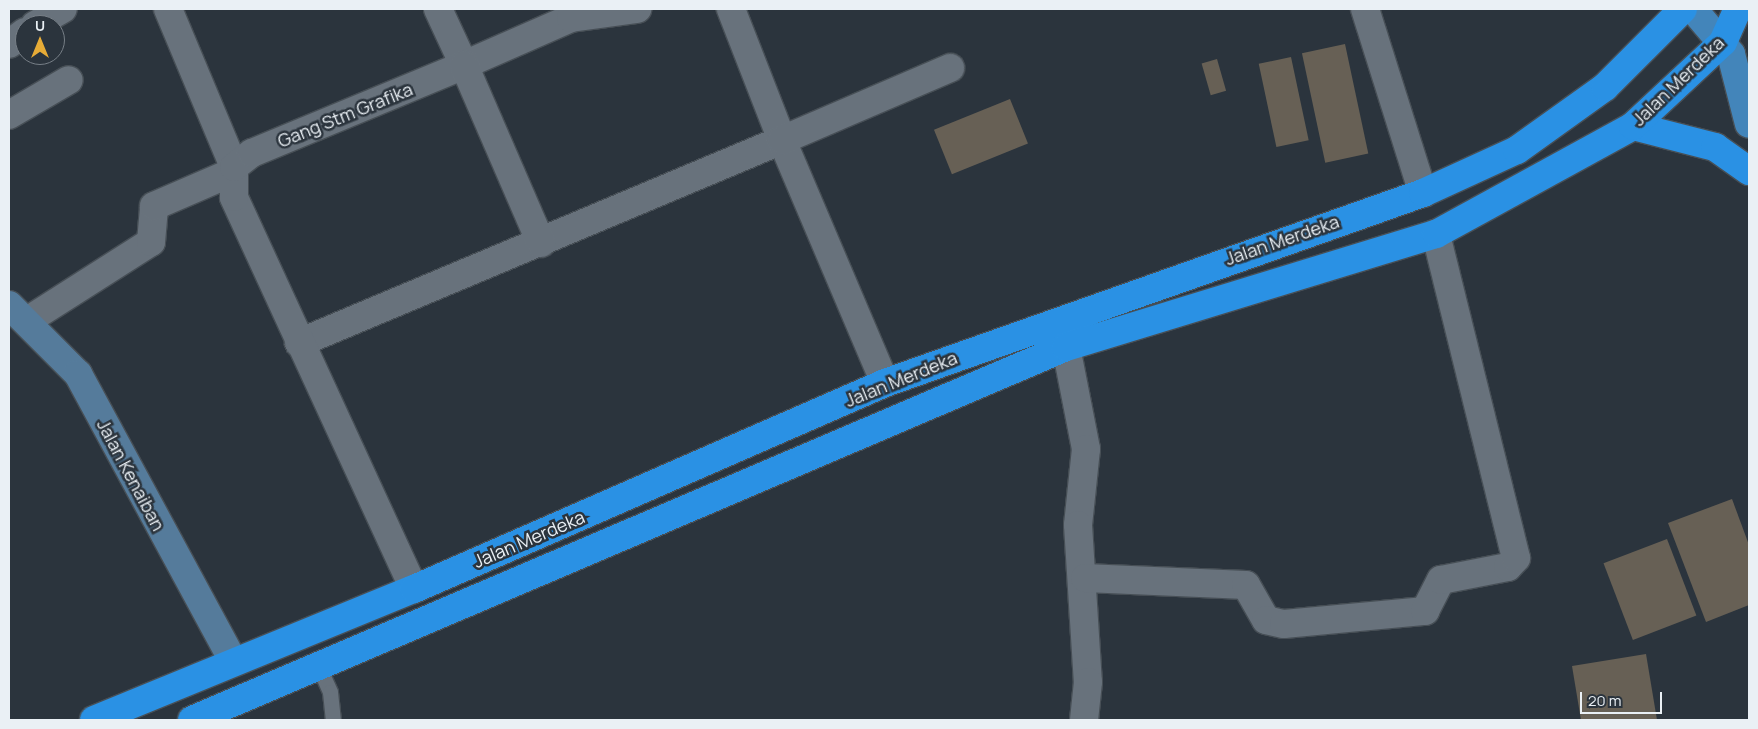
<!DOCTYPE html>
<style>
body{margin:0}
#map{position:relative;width:1758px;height:729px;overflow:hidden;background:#2b343d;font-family:Manrope,sans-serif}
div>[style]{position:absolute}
.building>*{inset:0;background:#676055;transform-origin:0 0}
.roads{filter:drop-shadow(1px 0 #474f56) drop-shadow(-1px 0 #474f56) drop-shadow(0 1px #474f56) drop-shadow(0 -1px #474f56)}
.lane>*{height:15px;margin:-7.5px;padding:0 7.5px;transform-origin:7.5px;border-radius:7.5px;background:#68727c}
.street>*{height:28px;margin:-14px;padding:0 14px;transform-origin:14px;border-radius:14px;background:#68727c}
.secondary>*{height:28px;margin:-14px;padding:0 14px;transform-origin:14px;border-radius:14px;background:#557b9b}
.primary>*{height:28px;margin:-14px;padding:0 14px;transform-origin:14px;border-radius:14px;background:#4385ba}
.highway>*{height:28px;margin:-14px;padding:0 14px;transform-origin:14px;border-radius:14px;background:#2a91e4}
span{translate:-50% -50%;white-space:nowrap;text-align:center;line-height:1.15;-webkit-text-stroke:5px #2b343d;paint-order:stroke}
.street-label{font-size:18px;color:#eaf0f5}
.frame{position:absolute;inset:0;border:10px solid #eaf0f5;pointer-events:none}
.north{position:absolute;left:15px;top:15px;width:50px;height:50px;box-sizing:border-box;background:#2b343d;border:1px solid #777f87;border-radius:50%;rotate:0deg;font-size:14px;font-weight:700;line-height:20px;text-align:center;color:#eaf0f5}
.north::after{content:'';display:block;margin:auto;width:18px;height:22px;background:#e7ac37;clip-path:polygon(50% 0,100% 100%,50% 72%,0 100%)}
.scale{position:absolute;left:1580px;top:692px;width:82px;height:22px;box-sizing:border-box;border:2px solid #eaf0f5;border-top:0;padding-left:6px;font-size:15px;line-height:18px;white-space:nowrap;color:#eaf0f5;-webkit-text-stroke:4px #2b343d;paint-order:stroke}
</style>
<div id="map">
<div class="building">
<i style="left:1345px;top:44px;width:112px;height:44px;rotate:78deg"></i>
<i style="left:1291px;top:57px;width:85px;height:33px;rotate:78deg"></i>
<i style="left:1217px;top:59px;width:33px;height:16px;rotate:74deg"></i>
<i style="left:1010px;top:99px;width:48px;height:82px;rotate:68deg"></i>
<i style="clip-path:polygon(1732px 499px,1749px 545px,1749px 605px,1706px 622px,1668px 523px)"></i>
<i style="left:1667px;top:539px;width:82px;height:68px;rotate:69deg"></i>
<i style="clip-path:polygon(1646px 654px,1657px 720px,1581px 720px,1572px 666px)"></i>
</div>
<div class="roads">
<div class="lane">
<i style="left:319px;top:667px;width:27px;rotate:66deg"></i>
<i style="left:330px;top:692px;width:28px;rotate:84deg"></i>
</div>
<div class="street">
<i style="left:168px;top:9px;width:171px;rotate:67.3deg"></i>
<i style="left:438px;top:9px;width:62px;rotate:65.1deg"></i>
<i style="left:464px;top:65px;width:117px;rotate:-23.7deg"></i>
<i style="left:571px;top:18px;width:67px;rotate:-7.8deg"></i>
<i style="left:1365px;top:9px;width:193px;rotate:72.5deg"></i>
<i style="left:35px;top:25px;width:32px;rotate:-30deg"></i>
<i style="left:9px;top:44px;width:20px;rotate:-37deg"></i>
<i style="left:9px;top:115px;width:69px;rotate:-30.3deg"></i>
<i style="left:27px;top:321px;width:147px;rotate:-32.5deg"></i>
<i style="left:151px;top:242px;width:36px;rotate:-85deg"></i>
<i style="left:154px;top:206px;width:86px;rotate:-23.3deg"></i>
<i style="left:299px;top:343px;width:524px;rotate:-22.8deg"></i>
<i style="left:782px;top:140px;width:141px;rotate:-111.3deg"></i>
<i style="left:1066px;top:347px;width:104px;rotate:78.9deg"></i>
<i style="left:1086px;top:449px;width:76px;rotate:96deg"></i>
<i style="left:1078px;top:525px;width:157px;rotate:86.4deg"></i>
<i style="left:1088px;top:682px;width:38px;rotate:96deg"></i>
<i style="left:885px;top:383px;width:264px;rotate:-113deg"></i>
<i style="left:782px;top:140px;width:183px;rotate:-23.2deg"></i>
<i style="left:1085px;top:578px;width:161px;rotate:2.5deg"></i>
<i style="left:1246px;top:585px;width:40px;rotate:60.3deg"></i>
<i style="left:1266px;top:620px;width:18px;rotate:13deg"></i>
<i style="left:1284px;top:624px;width:142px;rotate:-5.3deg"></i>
<i style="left:1425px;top:611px;width:35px;rotate:-63deg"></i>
<i style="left:1441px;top:580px;width:68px;rotate:-11deg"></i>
<i style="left:1508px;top:567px;width:12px;rotate:-48deg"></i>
<i style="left:1516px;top:558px;width:334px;rotate:-103.9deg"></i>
<i style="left:414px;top:589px;width:431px;rotate:-114.7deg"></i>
<i style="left:234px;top:197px;width:30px;rotate:-90deg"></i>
<i style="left:234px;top:167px;width:23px;rotate:-38deg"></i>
<i style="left:252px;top:153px;width:230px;rotate:-22.5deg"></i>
<i style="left:464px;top:65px;width:194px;rotate:66.6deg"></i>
</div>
<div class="secondary">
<i style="left:9px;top:305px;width:98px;rotate:45deg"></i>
<i style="left:78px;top:374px;width:326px;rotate:61.6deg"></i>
</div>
<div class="primary">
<i style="left:1693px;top:9px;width:59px;rotate:49.8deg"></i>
<i style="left:1731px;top:54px;width:72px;rotate:75.6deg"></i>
</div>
<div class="highway">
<i style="left:1633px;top:126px;width:85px;rotate:14.4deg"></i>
<i style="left:1715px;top:147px;width:42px;rotate:35.2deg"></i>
<i style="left:94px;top:720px;width:346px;rotate:-22.3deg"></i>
<i style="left:414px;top:589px;width:514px;rotate:-23.62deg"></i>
<i style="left:885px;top:383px;width:571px;rotate:-19.45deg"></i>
<i style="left:1423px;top:193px;width:103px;rotate:-24.6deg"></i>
<i style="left:1517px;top:150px;width:108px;rotate:-35.6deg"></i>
<i style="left:1605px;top:87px;width:110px;rotate:-45deg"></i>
<i style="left:192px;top:720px;width:950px;rotate:-23.11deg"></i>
<i style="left:1066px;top:347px;width:387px;rotate:-17deg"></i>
<i style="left:1436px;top:234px;width:225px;rotate:-28.7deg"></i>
<i style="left:1633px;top:126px;width:123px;rotate:-43deg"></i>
<i style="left:1723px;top:42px;width:36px;rotate:-66deg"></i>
</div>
</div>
<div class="street-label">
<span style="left:1678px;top:81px;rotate:-44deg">Jalan Merdeka</span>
<span style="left:345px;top:115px;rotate:-22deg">Gang Stm Grafika</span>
<span style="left:1282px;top:240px;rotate:-19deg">Jalan Merdeka</span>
<span style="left:901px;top:379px;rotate:-22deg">Jalan Merdeka</span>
<span style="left:131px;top:475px;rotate:62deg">Jalan Kenaiban</span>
<span style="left:529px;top:539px;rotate:-23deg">Jalan Merdeka</span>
</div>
<div class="frame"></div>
<div class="north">U</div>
<div class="scale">20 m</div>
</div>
